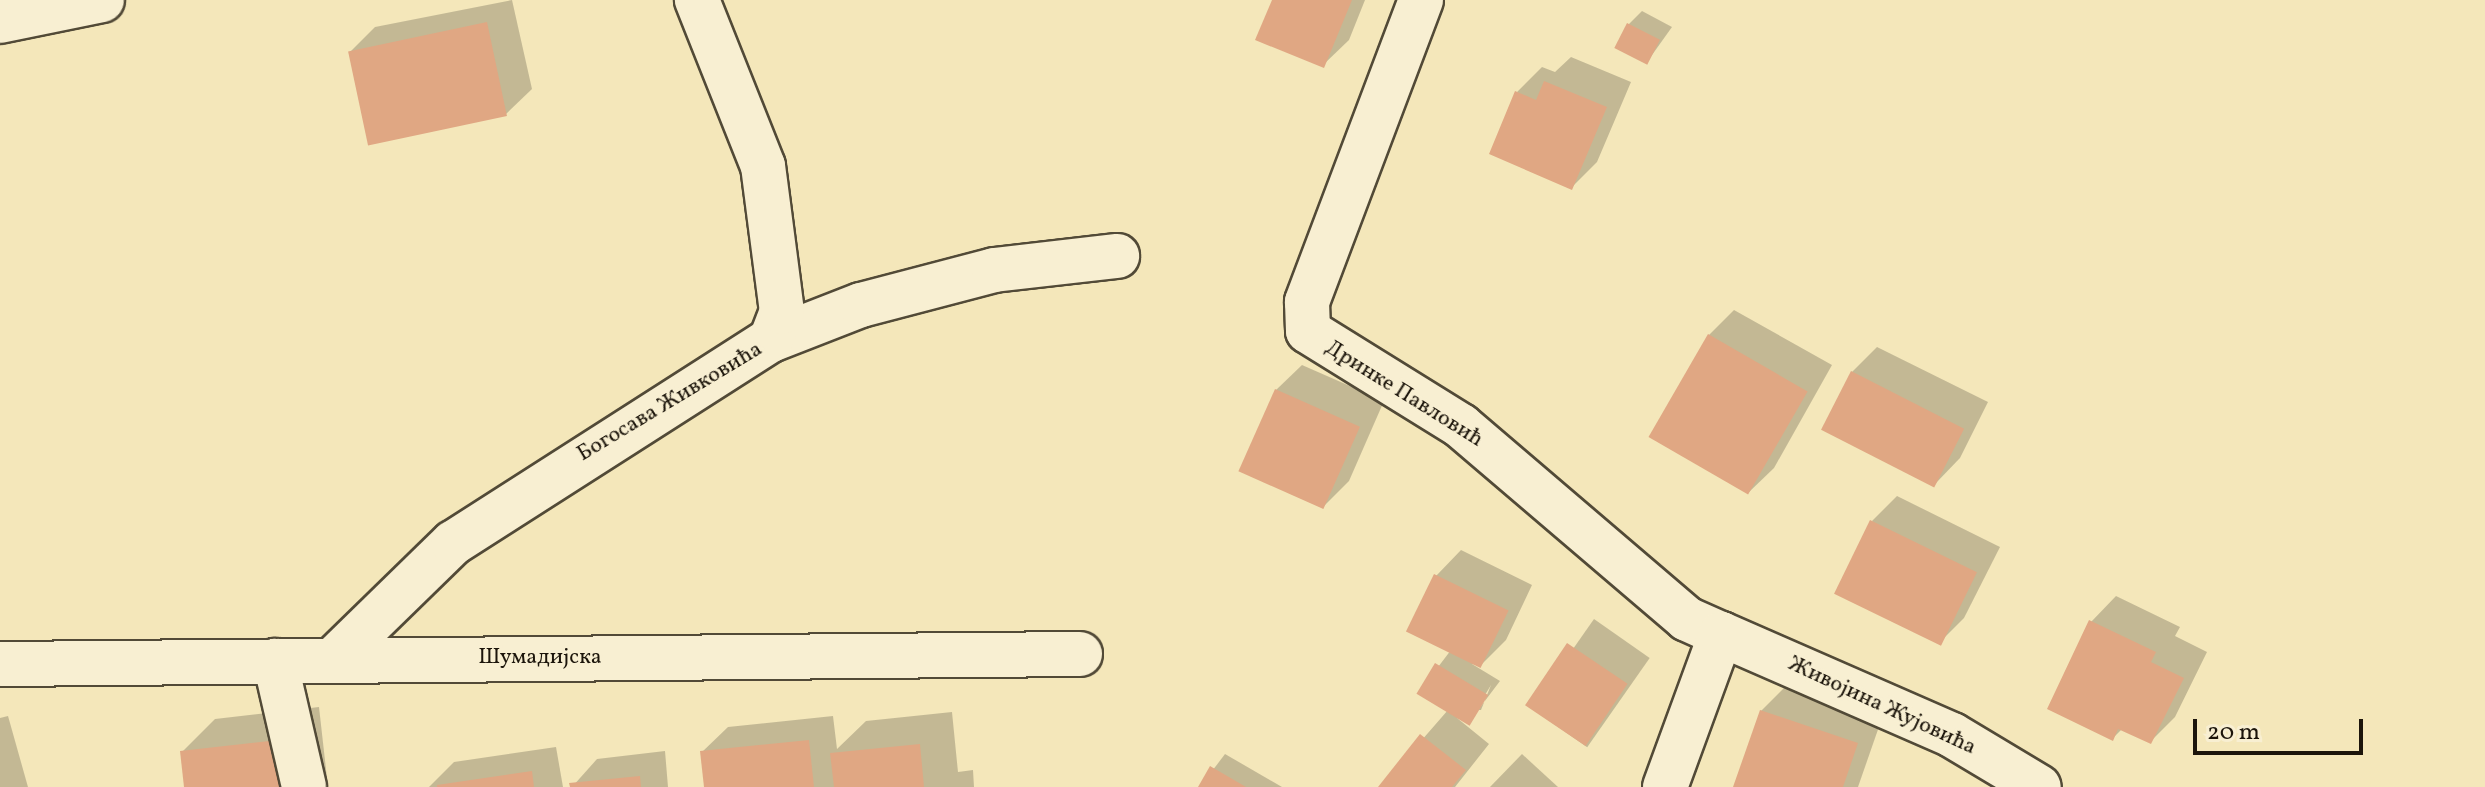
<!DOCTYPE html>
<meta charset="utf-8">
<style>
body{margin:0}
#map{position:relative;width:2485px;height:787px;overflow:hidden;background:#f4e7ba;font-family:Vollkorn,serif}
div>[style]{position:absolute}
.shadow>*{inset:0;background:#0003;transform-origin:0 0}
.building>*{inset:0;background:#e0a783;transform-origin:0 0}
.roads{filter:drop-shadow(2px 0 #524a37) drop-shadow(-2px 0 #524a37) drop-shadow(0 2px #524a37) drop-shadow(0 -2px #524a37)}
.minor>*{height:44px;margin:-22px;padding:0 22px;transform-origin:22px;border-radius:22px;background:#f8efd2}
span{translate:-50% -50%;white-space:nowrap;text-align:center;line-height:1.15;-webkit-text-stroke:6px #f8efd2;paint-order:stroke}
.street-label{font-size:22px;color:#1c150b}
.scale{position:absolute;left:2193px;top:719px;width:170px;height:36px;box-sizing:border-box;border:4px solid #1c150b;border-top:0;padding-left:10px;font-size:24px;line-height:28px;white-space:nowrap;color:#1c150b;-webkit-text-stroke:6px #f8efd2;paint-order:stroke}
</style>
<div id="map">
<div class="shadow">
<i style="clip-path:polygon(512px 0,532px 89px,506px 114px,350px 52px,375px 27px)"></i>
<i style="clip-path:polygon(1274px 0,1365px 0,1349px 40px,1323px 65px)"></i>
<i style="clip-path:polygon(1642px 11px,1672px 27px,1647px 62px,1628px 25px)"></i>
<i style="clip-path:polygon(1571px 57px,1631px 82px,1597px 162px,1572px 187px,1517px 92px,1542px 67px,1555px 72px)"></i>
<i style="clip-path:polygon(1734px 310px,1832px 365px,1774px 468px,1748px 493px,1709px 335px)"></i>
<i style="clip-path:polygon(1877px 347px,1988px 402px,1960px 458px,1935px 484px,1852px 372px)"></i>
<i style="clip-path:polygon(1302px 365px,1384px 401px,1349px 481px,1324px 506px,1276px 390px)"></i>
<i style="clip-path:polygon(1897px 496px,2000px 547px,1964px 618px,1939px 643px,1872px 521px)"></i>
<i style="clip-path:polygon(evenodd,1461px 550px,1532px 585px,1506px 640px,1481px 665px,1472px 664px,1500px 681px,1469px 722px,1457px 718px,1489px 744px,1455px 787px,1381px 787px,1448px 710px,1419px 692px,1451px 650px,1436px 576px,1461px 550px,1491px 685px,1481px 710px,1476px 710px,1491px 685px)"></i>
<i style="clip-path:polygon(2116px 596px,2180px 627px,2175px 636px,2207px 652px,2175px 717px,2150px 742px,2122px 729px,2113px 738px,2091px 622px)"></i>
<i style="left:1594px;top:619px;width:68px;height:109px;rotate:35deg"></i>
<i style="clip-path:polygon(1786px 686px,1882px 718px,1858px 787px,1736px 787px,1761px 711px)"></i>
<i style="clip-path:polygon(319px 707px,328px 787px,186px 787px,182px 752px,215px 719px)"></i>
<i style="clip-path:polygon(952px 712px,958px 772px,973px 770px,974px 787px,706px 787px,702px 752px,728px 727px,833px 716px,837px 749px,866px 721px)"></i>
<i style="clip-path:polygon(8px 716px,28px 787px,0 787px,0 718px)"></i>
<i style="clip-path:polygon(556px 747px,563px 787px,429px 787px,454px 762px)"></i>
<i style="clip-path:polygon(665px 751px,668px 787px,572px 787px,597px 759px)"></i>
<i style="clip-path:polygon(1225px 754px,1282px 787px,1200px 787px)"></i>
<i style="clip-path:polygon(1522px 754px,1558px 787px,1490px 787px)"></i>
</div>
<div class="building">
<i style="clip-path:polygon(1272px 0,1352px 0,1324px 68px,1255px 40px)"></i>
<i style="left:487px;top:22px;width:96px;height:142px;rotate:78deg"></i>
<i style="left:1627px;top:23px;width:37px;height:28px;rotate:27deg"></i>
<i style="clip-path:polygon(1544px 81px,1607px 107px,1572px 190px,1489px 154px,1515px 91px,1536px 100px)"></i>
<i style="left:1708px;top:334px;width:115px;height:119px;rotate:30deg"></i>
<i style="left:1851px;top:371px;width:127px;height:66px;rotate:27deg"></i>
<i style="left:1275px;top:389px;width:93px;height:90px;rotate:24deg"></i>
<i style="left:1870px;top:520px;width:119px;height:82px;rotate:26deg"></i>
<i style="left:1434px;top:574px;width:83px;height:64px;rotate:26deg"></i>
<i style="clip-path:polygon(2089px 620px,2156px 652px,2151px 662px,2184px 678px,2151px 744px,2118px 729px,2113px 741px,2047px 709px)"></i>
<i style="left:1567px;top:643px;width:73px;height:75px;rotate:34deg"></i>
<i style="left:1435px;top:663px;width:62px;height:36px;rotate:31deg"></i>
<i style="clip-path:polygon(1760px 710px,1858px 743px,1843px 787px,1733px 787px)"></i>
<i style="clip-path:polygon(1420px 734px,1466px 770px,1452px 787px,1378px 787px)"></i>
<i style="clip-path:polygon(287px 739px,292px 787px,184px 787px,180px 751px)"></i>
<i style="clip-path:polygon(809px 740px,814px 787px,704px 787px,700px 751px)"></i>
<i style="clip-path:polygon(920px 744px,924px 787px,834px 787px,830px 753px)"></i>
<i style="clip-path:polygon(1210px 766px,1246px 787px,1198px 787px)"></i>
<i style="clip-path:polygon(532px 771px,534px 787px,437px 787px,437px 785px)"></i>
<i style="clip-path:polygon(640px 776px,641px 787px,570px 787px,569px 783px)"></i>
</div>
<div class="roads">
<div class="minor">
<i style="left:1421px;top:0;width:323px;rotate:110.7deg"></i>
<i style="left:1307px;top:302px;width:29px;rotate:88deg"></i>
<i style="left:1308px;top:331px;width:180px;rotate:31.8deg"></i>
<i style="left:1461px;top:426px;width:297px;rotate:40.5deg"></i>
<i style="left:1687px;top:619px;width:37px;rotate:24deg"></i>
<i style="left:1721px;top:634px;width:163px;rotate:110.1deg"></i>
<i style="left:0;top:21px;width:104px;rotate:-11.6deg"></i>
<i style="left:771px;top:340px;width:97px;rotate:-21.3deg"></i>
<i style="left:861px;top:305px;width:138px;rotate:-14.7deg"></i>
<i style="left:994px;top:270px;width:124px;rotate:-6.5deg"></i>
<i style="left:1721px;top:634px;width:252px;rotate:23.6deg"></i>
<i style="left:1952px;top:735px;width:101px;rotate:30.9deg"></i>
<i style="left:333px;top:660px;width:168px;rotate:-44.3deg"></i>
<i style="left:453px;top:543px;width:377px;rotate:-32.6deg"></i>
<i style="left:771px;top:340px;width:30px;rotate:-69deg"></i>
<i style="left:782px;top:312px;width:147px;rotate:-97.4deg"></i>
<i style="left:763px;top:166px;width:179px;rotate:-111.7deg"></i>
<i style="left:275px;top:661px;width:129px;rotate:77deg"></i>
<i style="left:0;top:664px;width:1080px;rotate:-0.53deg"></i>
</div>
</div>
<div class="street-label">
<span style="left:1404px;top:394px;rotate:32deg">Дринке Павловић</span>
<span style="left:670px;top:402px;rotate:-31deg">Богосава Живковића</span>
<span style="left:540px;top:658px">Шумадијска</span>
<span style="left:1882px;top:706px;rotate:25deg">Живојина Жујовића</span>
</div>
<div class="scale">20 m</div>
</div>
